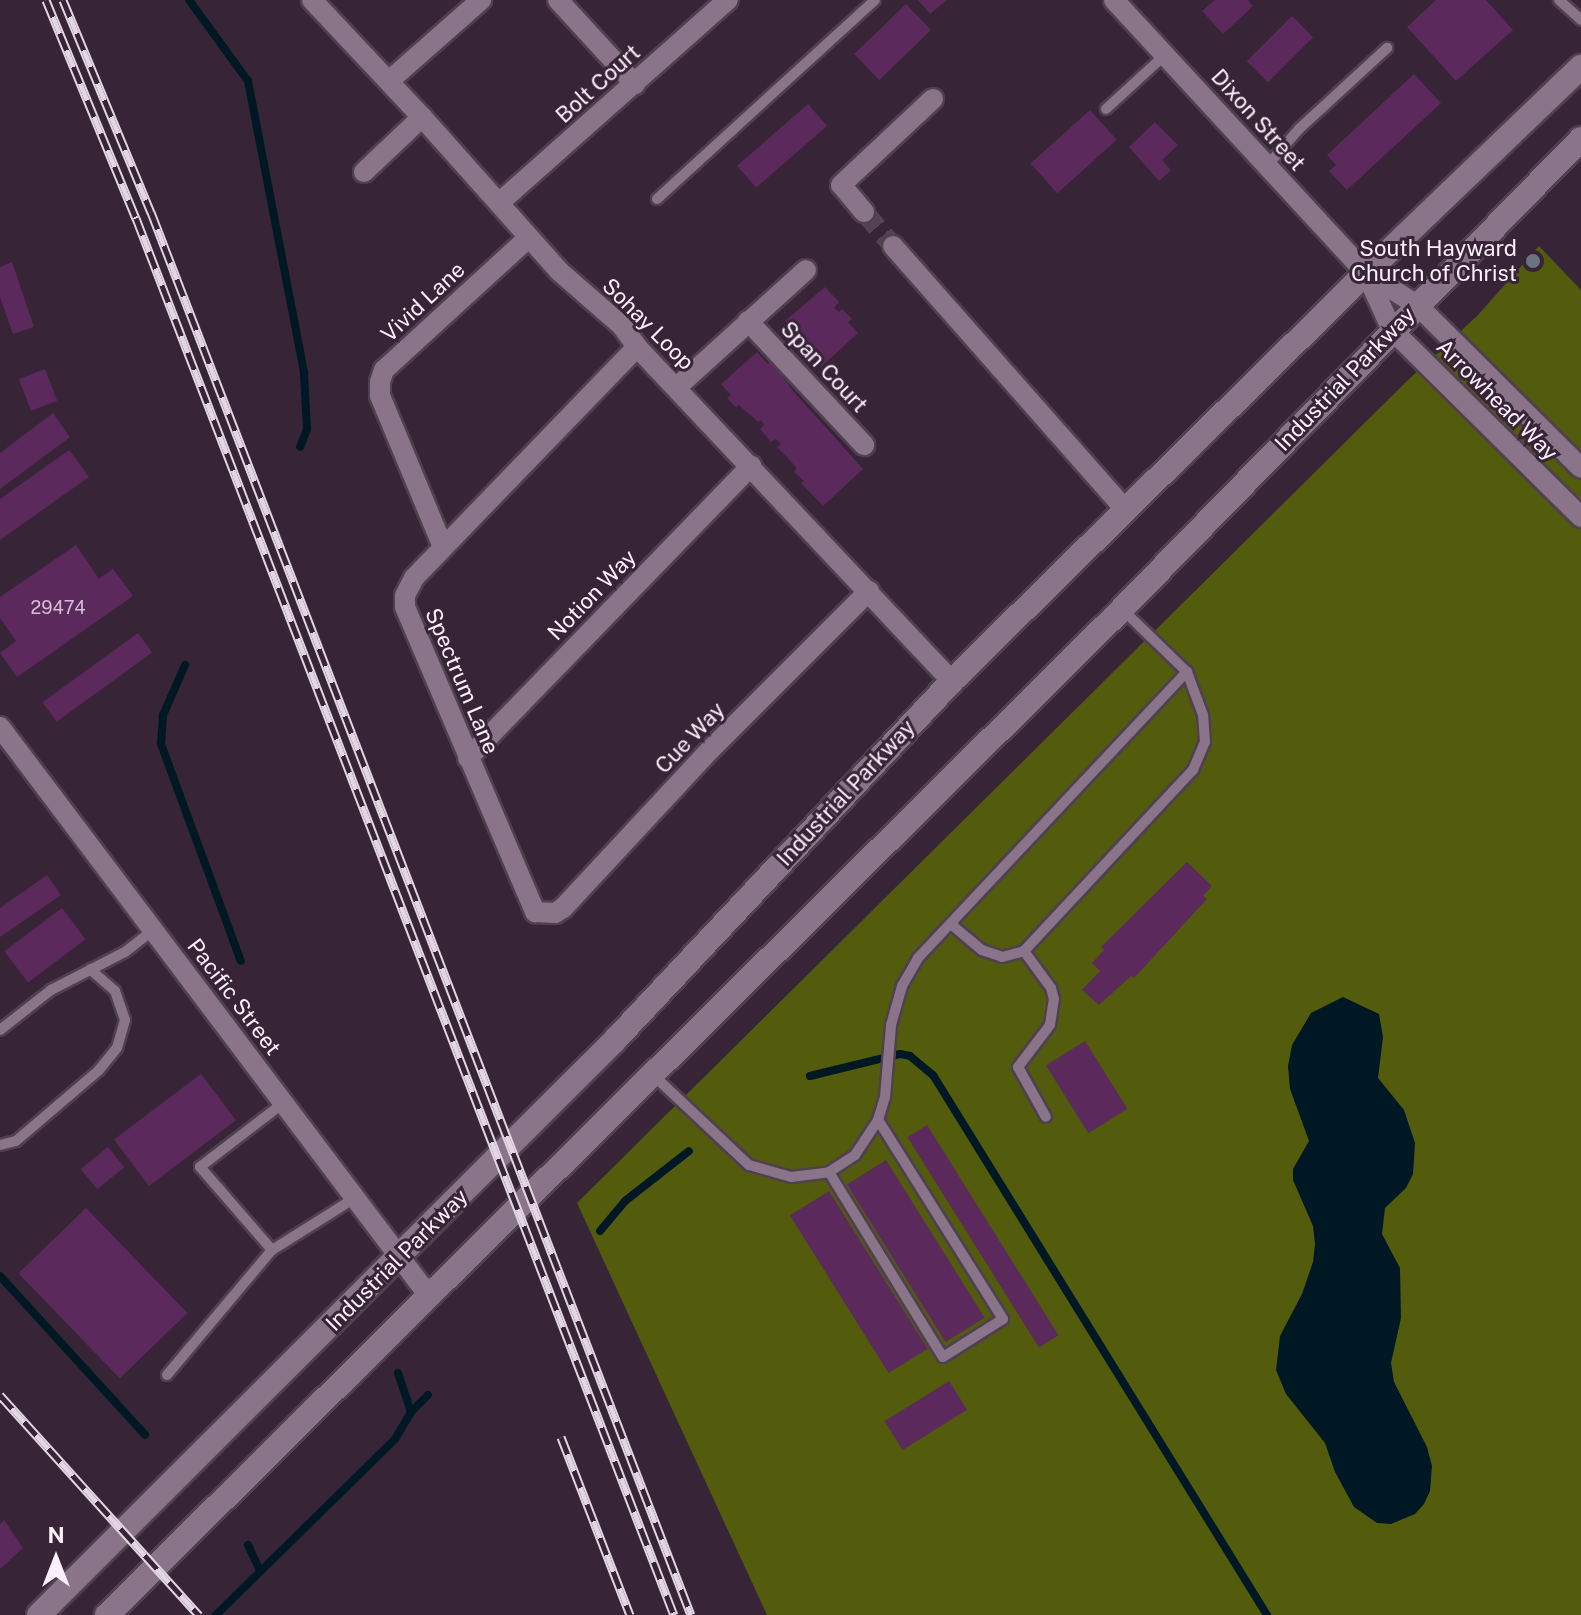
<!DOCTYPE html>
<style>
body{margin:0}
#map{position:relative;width:1581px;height:1615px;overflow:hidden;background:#372537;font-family:"Public Sans",sans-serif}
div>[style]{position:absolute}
.green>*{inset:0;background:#535b0c}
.water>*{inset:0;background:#001824}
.stream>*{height:8px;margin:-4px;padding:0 4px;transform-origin:4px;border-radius:4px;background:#001824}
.building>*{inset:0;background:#5b295c;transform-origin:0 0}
.minor-tunnel>*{height:20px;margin-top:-10px;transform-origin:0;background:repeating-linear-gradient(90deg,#554355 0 20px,transparent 0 30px)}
.roads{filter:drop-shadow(2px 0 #4f404f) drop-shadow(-2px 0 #4f404f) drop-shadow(0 2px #4f404f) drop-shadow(0 -2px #4f404f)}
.service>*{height:10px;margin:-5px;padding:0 5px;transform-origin:5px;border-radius:5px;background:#897489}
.minor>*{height:20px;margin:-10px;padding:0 10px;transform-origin:10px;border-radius:10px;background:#897489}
.secondary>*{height:24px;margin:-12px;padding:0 12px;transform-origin:12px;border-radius:12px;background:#897489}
.rail>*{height:9px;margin-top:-4.5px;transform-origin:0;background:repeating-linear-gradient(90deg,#372537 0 18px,#e3d6e3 0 36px);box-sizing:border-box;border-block:2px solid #e3d6e3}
.dots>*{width:22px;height:22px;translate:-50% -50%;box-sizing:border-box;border:4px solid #372537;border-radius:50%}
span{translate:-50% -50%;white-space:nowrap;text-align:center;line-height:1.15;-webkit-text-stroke:6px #372537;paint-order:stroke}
.number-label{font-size:18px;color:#d4bed4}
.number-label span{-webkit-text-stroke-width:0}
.street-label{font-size:22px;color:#fcf0fc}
.poi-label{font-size:22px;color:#fcf0fc}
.right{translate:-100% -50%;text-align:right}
.north{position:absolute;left:16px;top:1519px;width:80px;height:80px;-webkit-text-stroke:6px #372537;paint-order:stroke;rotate:0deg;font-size:22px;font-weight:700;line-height:32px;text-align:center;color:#fcf0fc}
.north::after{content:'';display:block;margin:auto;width:28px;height:36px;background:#fcf0fc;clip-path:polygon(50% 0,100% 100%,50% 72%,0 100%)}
</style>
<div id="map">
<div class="green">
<i style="clip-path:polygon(1539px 246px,1581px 290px,1581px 1615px,767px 1615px,577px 1203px,1407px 381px,1478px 315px)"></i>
</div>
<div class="water">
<i style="clip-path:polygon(1343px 997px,1379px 1014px,1383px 1037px,1378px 1078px,1404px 1110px,1415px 1143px,1413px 1174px,1406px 1188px,1385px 1208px,1382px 1234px,1400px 1268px,1401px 1318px,1391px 1363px,1394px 1382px,1427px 1447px,1432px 1466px,1430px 1491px,1424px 1504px,1415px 1514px,1391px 1524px,1377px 1523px,1354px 1507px,1335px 1472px,1325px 1443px,1286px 1394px,1276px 1370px,1280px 1336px,1302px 1294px,1313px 1262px,1315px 1244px,1313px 1226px,1293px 1180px,1293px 1169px,1309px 1141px,1290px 1089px,1288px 1066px,1292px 1045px,1311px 1013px)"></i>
</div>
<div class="stream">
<i style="left:189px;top:0;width:100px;rotate:53.9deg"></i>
<i style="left:248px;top:81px;width:297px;rotate:79.1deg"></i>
<i style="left:304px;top:373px;width:56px;rotate:86.9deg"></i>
<i style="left:307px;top:429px;width:19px;rotate:111deg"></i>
<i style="left:185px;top:665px;width:55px;rotate:113.7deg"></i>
<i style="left:163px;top:715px;width:29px;rotate:94deg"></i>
<i style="left:161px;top:744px;width:231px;rotate:69.8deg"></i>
<i style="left:810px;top:1076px;width:93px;rotate:-13.7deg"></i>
<i style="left:900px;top:1054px;width:10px;rotate:11deg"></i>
<i style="left:910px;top:1056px;width:30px;rotate:40deg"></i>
<i style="left:933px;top:1075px;width:635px;rotate:58.26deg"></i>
<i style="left:600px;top:1231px;width:39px;rotate:-50deg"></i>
<i style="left:625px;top:1201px;width:81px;rotate:-38deg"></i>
<i style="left:0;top:1276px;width:215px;rotate:47.6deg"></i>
<i style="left:411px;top:1412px;width:24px;rotate:-45deg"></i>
<i style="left:248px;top:1545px;width:29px;rotate:65deg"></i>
<i style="left:216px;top:1615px;width:251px;rotate:-44.5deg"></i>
<i style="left:395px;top:1439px;width:31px;rotate:-59deg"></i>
<i style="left:411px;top:1412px;width:41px;rotate:-108.4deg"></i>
</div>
<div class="building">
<i style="clip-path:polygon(918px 0,947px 0,930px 14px)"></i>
<i style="clip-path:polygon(1215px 0,1248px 0,1253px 6px,1223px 34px,1202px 11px)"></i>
<i style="clip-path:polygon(1436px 0,1486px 0,1513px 30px,1456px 81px,1407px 27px)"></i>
<i style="left:906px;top:4px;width:36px;height:72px;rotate:46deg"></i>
<i style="left:1292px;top:16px;width:30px;height:64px;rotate:45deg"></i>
<i style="clip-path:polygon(1414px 74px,1441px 103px,1347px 190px,1329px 171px,1336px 165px,1327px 155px)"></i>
<i style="left:808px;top:104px;width:29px;height:94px;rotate:49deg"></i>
<i style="left:1090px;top:110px;width:40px;height:80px;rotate:48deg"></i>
<i style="clip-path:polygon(1155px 122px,1178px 145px,1162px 160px,1171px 170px,1159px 181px,1129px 147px)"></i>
<i style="clip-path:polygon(12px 262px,34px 327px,13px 334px,0 297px,0 267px)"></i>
<i style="clip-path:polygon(825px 287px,839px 302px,834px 308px,839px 312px,842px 309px,852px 319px,848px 322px,858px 333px,822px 366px,800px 346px,803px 343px,798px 335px,785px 321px)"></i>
<i style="clip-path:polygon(757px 352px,768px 364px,771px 361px,794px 392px,863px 469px,823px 506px,801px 483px,804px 481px,794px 472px,797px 468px,777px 447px,781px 444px,776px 439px,771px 442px,760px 429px,764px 425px,761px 420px,758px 422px,739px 405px,736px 407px,727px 398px,731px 395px,721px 384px)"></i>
<i style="left:45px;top:369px;width:34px;height:28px;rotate:69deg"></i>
<i style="clip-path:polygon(53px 413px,70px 437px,0 489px,0 453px)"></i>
<i style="clip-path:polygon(69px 450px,89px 477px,0 540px,0 499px)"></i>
<i style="clip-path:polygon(76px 545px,99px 579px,113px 569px,133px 596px,17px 677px,0 653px,16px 641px,0 618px,0 597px)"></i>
<i style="left:138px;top:633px;width:24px;height:118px;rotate:54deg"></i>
<i style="clip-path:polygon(1187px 862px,1212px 886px,1203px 896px,1207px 899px,1134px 978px,1131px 976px,1099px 1005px,1082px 990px,1100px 971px,1092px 963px,1104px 950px,1101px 947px)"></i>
<i style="clip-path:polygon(47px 875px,61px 895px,0 937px,0 908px)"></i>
<i style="left:62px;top:908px;width:39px;height:72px;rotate:53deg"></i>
<i style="left:1085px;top:1041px;width:80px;height:46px;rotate:58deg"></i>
<i style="left:201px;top:1074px;width:58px;height:109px;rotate:53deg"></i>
<i style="left:927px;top:1125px;width:248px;height:23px;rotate:58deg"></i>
<i style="left:108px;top:1147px;width:26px;height:35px;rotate:51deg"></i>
<i style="left:886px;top:1160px;width:186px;height:46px;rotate:58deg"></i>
<i style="left:829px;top:1191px;width:186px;height:46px;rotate:58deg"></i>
<i style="left:86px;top:1208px;width:146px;height:94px;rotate:46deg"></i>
<i style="left:949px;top:1381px;width:34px;height:76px;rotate:58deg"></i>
<i style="clip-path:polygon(4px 1520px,23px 1548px,0 1569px,0 1524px)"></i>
</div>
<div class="minor-tunnel">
<i style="left:864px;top:212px;width:45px;rotate:49.5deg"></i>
</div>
<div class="roads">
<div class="service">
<i style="left:1559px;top:0;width:30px;rotate:42deg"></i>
<i style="left:1106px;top:109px;width:81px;rotate:-42.5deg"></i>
<i style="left:1266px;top:167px;width:50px;rotate:-49deg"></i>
<i style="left:1299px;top:129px;width:120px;rotate:-42.6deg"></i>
<i style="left:657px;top:199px;width:295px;rotate:-42.4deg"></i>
<i style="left:952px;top:925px;width:39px;rotate:40deg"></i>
<i style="left:982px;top:950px;width:21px;rotate:19deg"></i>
<i style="left:1002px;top:957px;width:23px;rotate:-15deg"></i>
<i style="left:1024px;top:951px;width:248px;rotate:-47deg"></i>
<i style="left:1193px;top:770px;width:30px;rotate:-67deg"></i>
<i style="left:1205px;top:742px;width:27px;rotate:-94deg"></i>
<i style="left:1203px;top:715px;width:46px;rotate:-110.4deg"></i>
<i style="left:1187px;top:672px;width:89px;rotate:-135.9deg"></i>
<i style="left:1024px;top:951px;width:46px;rotate:53.9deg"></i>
<i style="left:1051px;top:988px;width:11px;rotate:75deg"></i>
<i style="left:1054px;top:999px;width:26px;rotate:99deg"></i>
<i style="left:1050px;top:1025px;width:53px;rotate:127.3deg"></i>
<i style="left:1018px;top:1067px;width:57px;rotate:60.8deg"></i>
<i style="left:0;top:1030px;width:65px;rotate:-38.1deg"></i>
<i style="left:51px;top:990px;width:83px;rotate:-27.2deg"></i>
<i style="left:125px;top:952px;width:36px;rotate:-38deg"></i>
<i style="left:652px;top:1074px;width:133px;rotate:43.2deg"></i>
<i style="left:749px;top:1165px;width:44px;rotate:15.9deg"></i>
<i style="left:791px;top:1177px;width:38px;rotate:-7deg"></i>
<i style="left:829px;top:1172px;width:31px;rotate:-33deg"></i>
<i style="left:855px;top:1155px;width:42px;rotate:-56.7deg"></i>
<i style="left:878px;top:1120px;width:24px;rotate:-73deg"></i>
<i style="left:885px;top:1097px;width:72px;rotate:-85.2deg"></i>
<i style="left:891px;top:1025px;width:41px;rotate:-74.2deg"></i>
<i style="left:902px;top:986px;width:32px;rotate:-60deg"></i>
<i style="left:918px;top:958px;width:393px;rotate:-46.8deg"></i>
<i style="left:0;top:1145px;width:16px;rotate:-14deg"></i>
<i style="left:16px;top:1141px;width:109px;rotate:-40.5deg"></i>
<i style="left:99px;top:1070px;width:28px;rotate:-51deg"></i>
<i style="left:117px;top:1048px;width:29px;rotate:-74deg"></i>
<i style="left:125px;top:1020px;width:31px;rotate:-109deg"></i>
<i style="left:115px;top:991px;width:33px;rotate:-139deg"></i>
<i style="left:829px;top:1172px;width:217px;rotate:58.4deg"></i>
<i style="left:943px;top:1357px;width:71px;rotate:-32.3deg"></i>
<i style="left:1003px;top:1319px;width:235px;rotate:-122.1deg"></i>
<i style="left:272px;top:1250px;width:110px;rotate:-130.9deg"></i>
<i style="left:200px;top:1167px;width:105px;rotate:-37.6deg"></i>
<i style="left:167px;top:1375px;width:163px;rotate:-50deg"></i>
<i style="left:272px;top:1250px;width:98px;rotate:-32.1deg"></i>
</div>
<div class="minor">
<i style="left:312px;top:0;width:161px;rotate:46.8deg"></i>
<i style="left:422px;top:117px;width:206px;rotate:48.3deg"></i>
<i style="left:559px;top:271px;width:84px;rotate:41.1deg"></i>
<i style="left:622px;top:326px;width:26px;rotate:54deg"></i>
<i style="left:637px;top:347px;width:459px;rotate:46.7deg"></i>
<i style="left:558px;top:0;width:114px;rotate:47.5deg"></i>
<i style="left:1114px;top:0;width:372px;rotate:47.3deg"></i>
<i style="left:1366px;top:273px;width:60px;rotate:32.1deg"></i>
<i style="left:1417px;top:305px;width:231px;rotate:44.8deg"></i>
<i style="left:389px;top:81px;width:123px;rotate:-41.4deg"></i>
<i style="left:364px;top:172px;width:80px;rotate:-43.5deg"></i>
<i style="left:499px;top:203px;width:306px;rotate:-41.6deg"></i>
<i style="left:864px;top:212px;width:35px;rotate:-130deg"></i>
<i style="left:841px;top:185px;width:126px;rotate:-43.1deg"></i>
<i style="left:893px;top:246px;width:352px;rotate:48.6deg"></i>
<i style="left:1366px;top:273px;width:63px;rotate:65.5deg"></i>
<i style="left:1392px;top:330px;width:266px;rotate:44.7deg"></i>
<i style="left:748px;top:321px;width:170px;rotate:46.9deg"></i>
<i style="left:637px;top:347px;width:321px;rotate:134deg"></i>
<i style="left:414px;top:578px;width:20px;rotate:117deg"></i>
<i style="left:405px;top:596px;width:11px;rotate:90deg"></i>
<i style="left:405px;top:607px;width:332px;rotate:66.9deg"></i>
<i style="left:535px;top:912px;width:20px;rotate:3deg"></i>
<i style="left:555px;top:913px;width:9px;rotate:-32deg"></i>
<i style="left:563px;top:908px;width:216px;rotate:-47.1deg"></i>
<i style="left:710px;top:750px;width:225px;rotate:-45deg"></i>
<i style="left:677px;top:387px;width:174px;rotate:-42.2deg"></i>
<i style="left:443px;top:547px;width:164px;rotate:-112.6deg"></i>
<i style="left:380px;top:396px;width:14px;rotate:-90deg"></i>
<i style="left:380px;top:382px;width:13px;rotate:-72deg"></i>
<i style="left:384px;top:370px;width:195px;rotate:-42.5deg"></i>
<i style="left:0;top:727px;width:713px;rotate:52.99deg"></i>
<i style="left:468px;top:758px;width:407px;rotate:-45.9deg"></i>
</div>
<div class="secondary">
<i style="left:39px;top:1615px;width:814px;rotate:-44.95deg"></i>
<i style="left:615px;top:1040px;width:492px;rotate:-46.8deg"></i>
<i style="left:952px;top:681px;width:581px;rotate:-44.58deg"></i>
<i style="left:1366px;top:273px;width:298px;rotate:-43.8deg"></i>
<i style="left:107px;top:1615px;width:1429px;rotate:-44.74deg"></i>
<i style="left:1122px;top:609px;width:657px;rotate:-45.68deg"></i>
</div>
</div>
<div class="rail">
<i style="left:46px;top:0;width:236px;rotate:67.6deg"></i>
<i style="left:136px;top:218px;width:1497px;rotate:68.94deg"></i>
<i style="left:63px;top:0;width:230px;rotate:67.5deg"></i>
<i style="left:151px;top:212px;width:1503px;rotate:68.95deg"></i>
<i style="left:0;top:1395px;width:297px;rotate:47.9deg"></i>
<i style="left:561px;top:1437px;width:191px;rotate:68.8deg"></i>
</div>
<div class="dots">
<i style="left:1533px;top:261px;background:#6b7280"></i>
</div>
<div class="number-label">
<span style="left:58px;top:608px">29474</span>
</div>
<div class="street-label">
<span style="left:598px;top:84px;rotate:-42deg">Bolt Court</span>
<span style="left:1258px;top:120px;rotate:48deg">Dixon Street</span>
<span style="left:423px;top:302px;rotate:-43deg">Vivid Lane</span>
<span style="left:648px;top:324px;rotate:45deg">Sohay Loop</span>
<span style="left:824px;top:367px;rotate:47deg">Span Court</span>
<span style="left:1345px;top:379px;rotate:-46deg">Industrial Parkway</span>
<span style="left:1497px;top:400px;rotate:45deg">Arrowhead Way</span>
<span style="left:592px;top:595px;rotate:-46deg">Notion Way</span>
<span style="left:462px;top:681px;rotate:67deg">Spectrum Lane</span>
<span style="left:690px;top:738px;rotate:-46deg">Cue Way</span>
<span style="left:846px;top:793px;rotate:-47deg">Industrial Parkway</span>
<span style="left:234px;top:997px;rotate:53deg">Pacific Street</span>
<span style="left:397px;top:1260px;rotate:-45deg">Industrial Parkway</span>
</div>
<div class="poi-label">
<span class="right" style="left:1517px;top:261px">South Hayward<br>Church of Christ</span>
</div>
<div class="north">N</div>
</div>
